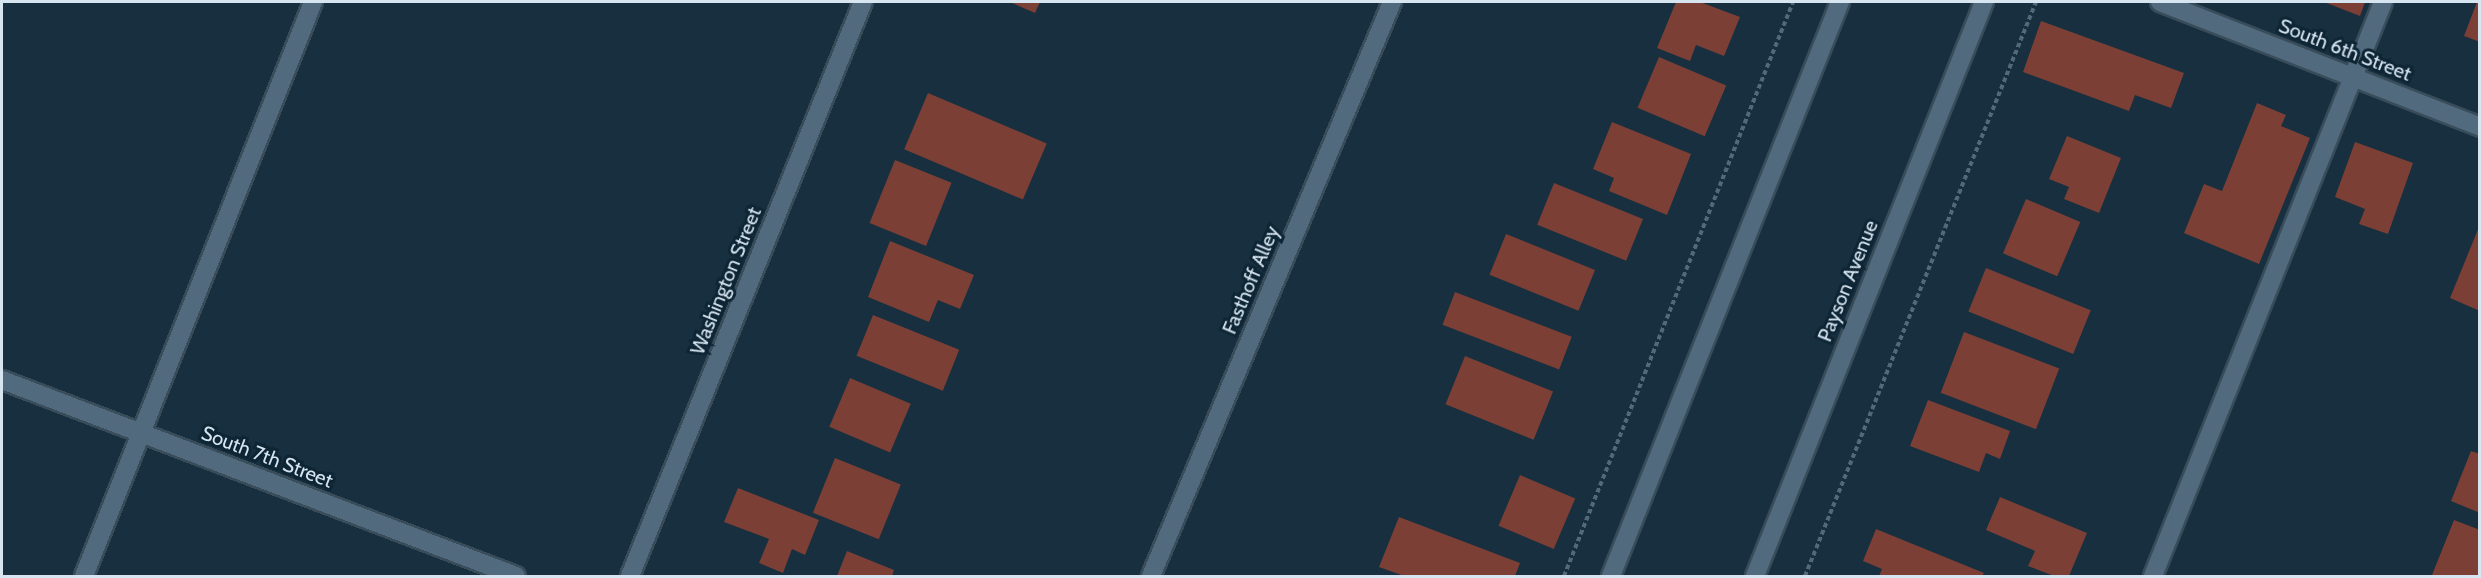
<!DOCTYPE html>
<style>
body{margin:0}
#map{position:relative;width:2481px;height:578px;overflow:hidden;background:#172f3f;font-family:Cabin,sans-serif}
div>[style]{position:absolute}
.building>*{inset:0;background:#7b3f35;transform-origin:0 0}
.path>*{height:4px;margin-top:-2px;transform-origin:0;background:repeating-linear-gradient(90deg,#546977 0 4.5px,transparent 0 7.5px)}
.roads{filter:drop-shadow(2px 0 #384c5a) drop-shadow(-2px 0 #384c5a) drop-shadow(0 2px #384c5a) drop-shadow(0 -2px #384c5a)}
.minor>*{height:18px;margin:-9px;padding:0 9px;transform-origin:9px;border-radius:9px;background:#516a7d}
span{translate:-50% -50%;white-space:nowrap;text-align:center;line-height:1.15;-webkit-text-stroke:6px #0d2535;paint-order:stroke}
.street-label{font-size:20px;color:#d6e5f0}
.frame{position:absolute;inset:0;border:3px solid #d6e5f0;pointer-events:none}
</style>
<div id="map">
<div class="building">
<i style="clip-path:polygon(1010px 2px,1040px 2px,1035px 13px)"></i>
<i style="clip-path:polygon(1676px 2px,1700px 2px,1740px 17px,1724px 56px,1696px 45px,1690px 61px,1657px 48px)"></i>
<i style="clip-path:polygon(2324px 2px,2365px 2px,2360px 16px)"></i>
<i style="clip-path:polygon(2477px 2px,2480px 2px,2480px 42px,2464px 36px)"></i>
<i style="clip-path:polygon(2041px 21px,2184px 73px,2171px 108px,2135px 95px,2129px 111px,2023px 72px)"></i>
<i style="left:1659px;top:57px;width:73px;height:55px;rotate:23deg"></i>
<i style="left:928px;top:93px;width:129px;height:61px;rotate:23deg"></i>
<i style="clip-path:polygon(2257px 103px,2286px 115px,2281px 126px,2310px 138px,2259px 264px,2184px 233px,2204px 184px,2222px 191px)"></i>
<i style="clip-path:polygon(1612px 122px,1691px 154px,1667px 215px,1609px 191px,1614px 178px,1593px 169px)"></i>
<i style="clip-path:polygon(2067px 136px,2121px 158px,2099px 213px,2064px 199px,2069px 187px,2049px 179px)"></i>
<i style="clip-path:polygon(2355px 142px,2413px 163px,2388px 234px,2359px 224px,2365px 209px,2335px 197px)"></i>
<i style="left:895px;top:160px;width:61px;height:68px;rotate:22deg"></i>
<i style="left:1554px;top:183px;width:96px;height:45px;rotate:22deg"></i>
<i style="left:2026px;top:199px;width:59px;height:59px;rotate:23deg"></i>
<i style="clip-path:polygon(2479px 227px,2480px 227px,2480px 311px,2450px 298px)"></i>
<i style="left:1506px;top:234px;width:96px;height:44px;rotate:22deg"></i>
<i style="clip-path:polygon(890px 241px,974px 275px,960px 309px,938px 300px,929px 322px,868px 297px)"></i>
<i style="left:1986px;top:268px;width:113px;height:47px;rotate:22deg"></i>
<i style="left:1455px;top:292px;width:125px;height:35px;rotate:21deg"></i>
<i style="left:873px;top:315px;width:93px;height:44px;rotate:22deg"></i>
<i style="left:1964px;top:332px;width:102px;height:65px;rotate:21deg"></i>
<i style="left:1465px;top:356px;width:95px;height:52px;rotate:22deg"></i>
<i style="left:850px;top:378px;width:66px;height:53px;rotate:23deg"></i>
<i style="clip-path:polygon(1928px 400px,2010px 431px,2000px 459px,1986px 453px,1979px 472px,1910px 446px)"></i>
<i style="clip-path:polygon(2471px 451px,2480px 454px,2480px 513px,2451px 501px)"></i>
<i style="left:835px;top:458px;width:71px;height:59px;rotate:22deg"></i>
<i style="left:1520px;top:475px;width:60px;height:55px;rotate:23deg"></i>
<i style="clip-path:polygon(738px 488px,819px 520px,805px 555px,792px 549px,783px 573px,759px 563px,769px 539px,724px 522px)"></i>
<i style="clip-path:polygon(2000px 497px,2087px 533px,2069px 576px,2054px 576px,2028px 566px,2035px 551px,1986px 530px)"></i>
<i style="clip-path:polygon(1399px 517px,1520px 563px,1515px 576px,1404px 576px,1379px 567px)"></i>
<i style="clip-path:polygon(2454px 520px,2480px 530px,2480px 576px,2432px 575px)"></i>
<i style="clip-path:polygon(1876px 529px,1984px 573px,1982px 576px,1879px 576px,1882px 569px,1863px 561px)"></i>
<i style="clip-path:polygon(847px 551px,894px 570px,892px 576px,837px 576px)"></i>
</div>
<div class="path">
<i style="left:1564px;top:576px;width:618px;rotate:-68.25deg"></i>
<i style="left:1805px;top:576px;width:619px;rotate:-68.08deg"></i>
</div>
<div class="roads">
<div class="minor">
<i style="left:2160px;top:2px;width:344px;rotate:21.3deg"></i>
<i style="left:2px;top:380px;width:550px;rotate:20.87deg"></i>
<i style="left:84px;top:576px;width:618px;rotate:-68.25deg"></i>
<i style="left:630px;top:576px;width:619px;rotate:-67.91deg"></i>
<i style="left:1151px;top:576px;width:623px;rotate:-67.22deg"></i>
<i style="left:1611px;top:576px;width:618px;rotate:-68.25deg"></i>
<i style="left:1755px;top:576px;width:618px;rotate:-68.25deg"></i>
<i style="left:2153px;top:576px;width:618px;rotate:-68.16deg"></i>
</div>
</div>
<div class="street-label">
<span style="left:2345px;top:50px;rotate:21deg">South 6th Street</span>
<span style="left:1251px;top:280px;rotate:-67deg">Fasthoff Alley</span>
<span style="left:726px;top:281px;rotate:-68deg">Washington Street</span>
<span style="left:1848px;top:281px;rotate:-68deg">Payson Avenue</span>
<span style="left:267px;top:457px;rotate:21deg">South 7th Street</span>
</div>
<div class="frame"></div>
</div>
